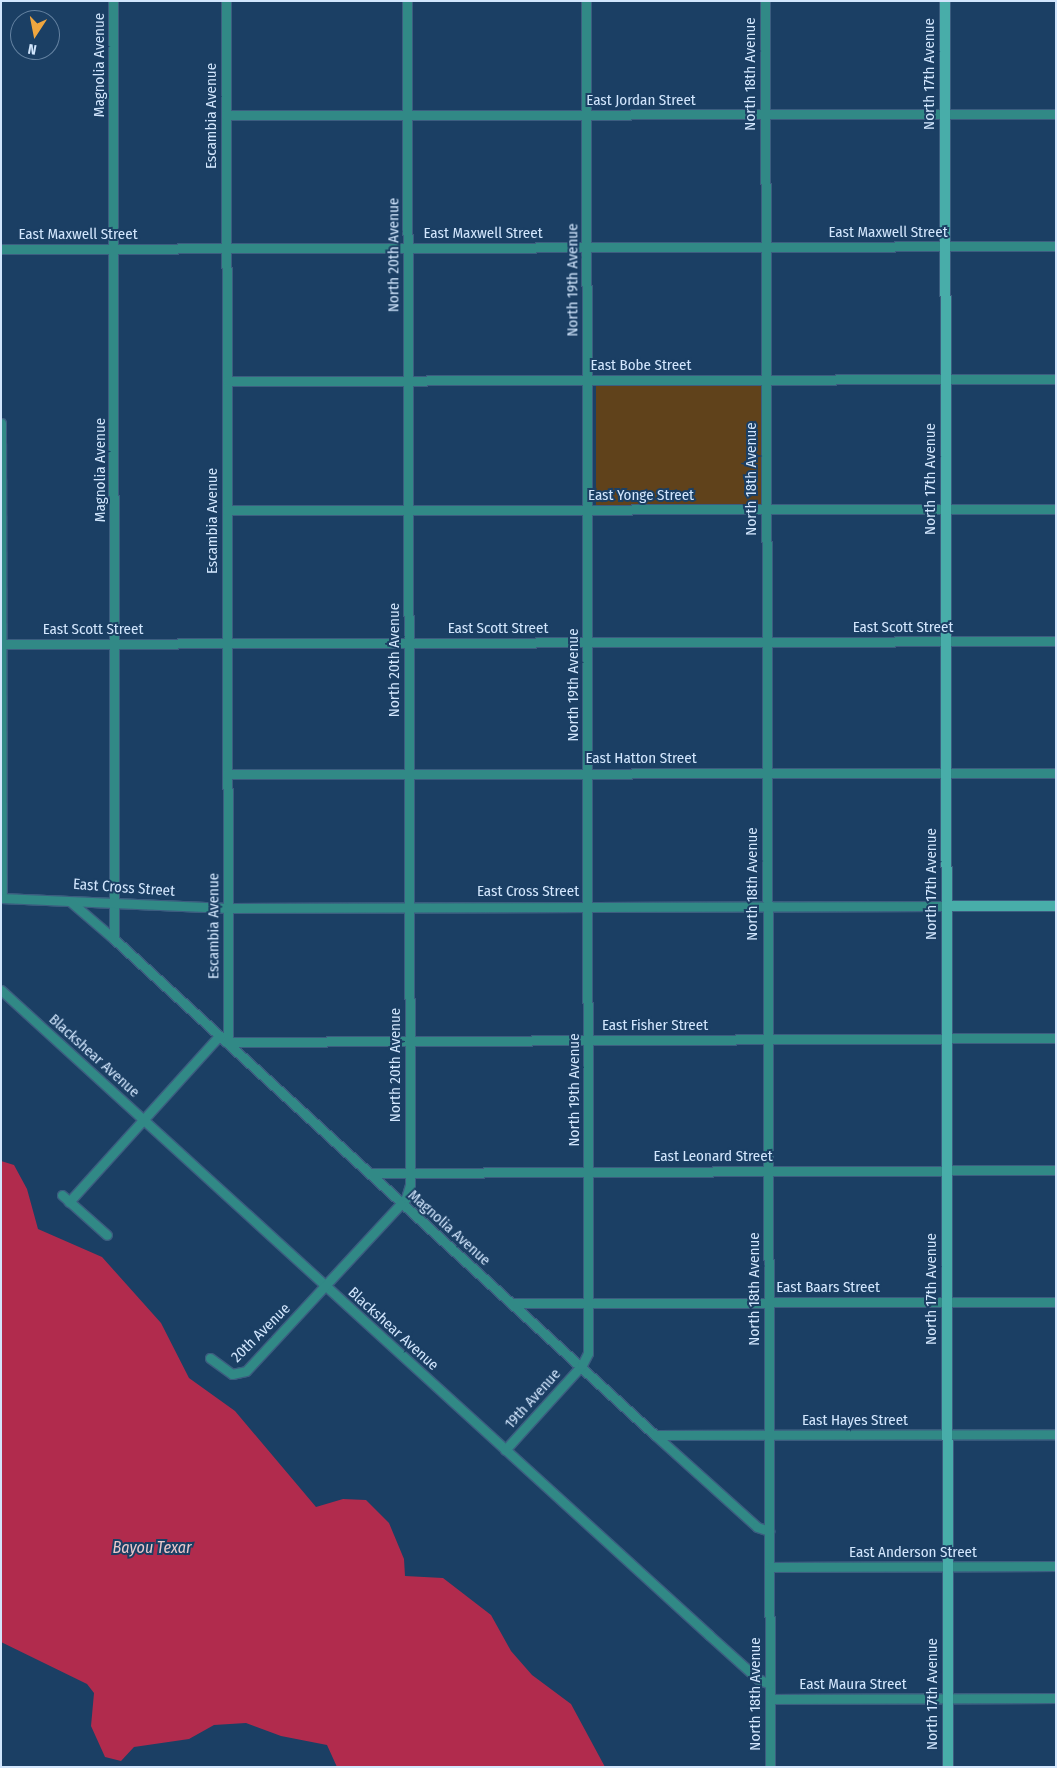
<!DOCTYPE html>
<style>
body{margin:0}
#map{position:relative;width:1057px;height:1768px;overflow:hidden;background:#1b3f64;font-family:"Fira Sans Condensed",sans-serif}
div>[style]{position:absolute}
.green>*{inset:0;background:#60421b;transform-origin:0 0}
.water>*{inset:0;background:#b12b4d}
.roads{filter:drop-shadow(1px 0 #3c5d80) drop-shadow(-1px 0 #3c5d80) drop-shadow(0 1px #3c5d80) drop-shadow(0 -1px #3c5d80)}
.street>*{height:9px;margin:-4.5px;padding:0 4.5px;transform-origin:4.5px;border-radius:4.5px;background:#318986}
.secondary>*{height:10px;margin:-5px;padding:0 5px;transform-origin:5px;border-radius:5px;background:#48ada9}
span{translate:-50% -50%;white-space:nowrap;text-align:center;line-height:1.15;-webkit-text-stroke:4px #1b3f64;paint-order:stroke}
.street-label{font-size:15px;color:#d2e6fd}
.water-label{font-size:16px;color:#ebc8cb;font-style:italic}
.frame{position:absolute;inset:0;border:2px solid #d2e6fd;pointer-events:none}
.north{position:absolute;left:10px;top:10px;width:50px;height:50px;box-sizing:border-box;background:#1b3f64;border:1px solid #6482a1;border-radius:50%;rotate:191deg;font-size:14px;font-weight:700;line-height:20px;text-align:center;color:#d2e6fd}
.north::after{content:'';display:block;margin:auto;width:18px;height:22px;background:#f0a63f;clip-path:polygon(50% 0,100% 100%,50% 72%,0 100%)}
</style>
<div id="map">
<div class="green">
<i style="left:761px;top:385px;width:120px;height:165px;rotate:90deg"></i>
</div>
<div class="water">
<i style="clip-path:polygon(1px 1161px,14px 1165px,27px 1189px,38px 1229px,102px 1257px,161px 1323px,189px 1378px,235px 1411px,316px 1507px,343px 1499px,366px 1500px,389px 1523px,404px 1559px,405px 1576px,443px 1578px,491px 1615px,511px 1651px,532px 1675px,571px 1704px,605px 1767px,337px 1767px,327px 1745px,281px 1736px,246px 1723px,214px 1725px,189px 1739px,134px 1747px,121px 1761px,105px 1757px,91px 1726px,94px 1693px,87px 1684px,1px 1642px)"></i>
</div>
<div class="roads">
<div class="street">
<i style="left:113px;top:1px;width:938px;rotate:89.94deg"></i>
<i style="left:114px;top:939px;width:734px;rotate:42.52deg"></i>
<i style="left:655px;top:1435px;width:137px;rotate:42deg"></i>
<i style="left:757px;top:1527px;width:13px;rotate:18deg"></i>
<i style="left:226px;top:1px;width:1039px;rotate:89.89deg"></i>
<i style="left:765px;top:1px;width:1766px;rotate:89.84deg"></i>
<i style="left:226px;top:115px;width:830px;rotate:-0.07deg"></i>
<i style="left:1px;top:249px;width:1055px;rotate:-0.16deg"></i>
<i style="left:227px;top:381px;width:829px;rotate:-0.14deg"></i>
<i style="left:1px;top:423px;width:475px;rotate:89.9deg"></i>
<i style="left:227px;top:510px;width:829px;rotate:-0.07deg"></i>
<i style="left:1px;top:644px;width:1055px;rotate:-0.16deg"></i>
<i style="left:227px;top:774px;width:829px;rotate:-0.07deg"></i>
<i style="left:1px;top:898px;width:227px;rotate:2.5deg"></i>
<i style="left:228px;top:908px;width:719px;rotate:-0.16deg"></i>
<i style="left:71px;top:902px;width:57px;rotate:40.7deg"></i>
<i style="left:1px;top:990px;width:958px;rotate:42.33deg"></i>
<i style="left:709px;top:1635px;width:66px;rotate:41.9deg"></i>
<i style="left:758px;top:1679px;width:13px;rotate:23deg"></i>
<i style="left:226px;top:1042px;width:830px;rotate:-0.28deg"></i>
<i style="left:370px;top:1173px;width:686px;rotate:-0.25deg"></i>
<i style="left:62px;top:1195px;width:60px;rotate:41.6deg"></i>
<i style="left:69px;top:1202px;width:224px;rotate:-47.9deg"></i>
<i style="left:511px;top:1303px;width:545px;rotate:-0.11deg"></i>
<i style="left:210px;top:1358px;width:27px;rotate:36deg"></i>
<i style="left:232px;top:1374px;width:14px;rotate:-12deg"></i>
<i style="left:246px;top:1371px;width:236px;rotate:-47.2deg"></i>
<i style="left:406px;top:1198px;width:14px;rotate:-73deg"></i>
<i style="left:410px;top:1185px;width:1184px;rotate:-90.15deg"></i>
<i style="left:655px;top:1435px;width:401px;rotate:-0.1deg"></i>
<i style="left:505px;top:1450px;width:115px;rotate:-47.8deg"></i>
<i style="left:582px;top:1365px;width:13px;rotate:-63deg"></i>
<i style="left:588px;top:1353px;width:1352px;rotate:-90.08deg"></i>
<i style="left:769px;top:1567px;width:287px;rotate:-0.2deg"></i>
<i style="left:770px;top:1699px;width:286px;rotate:-0.2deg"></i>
</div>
<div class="secondary">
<i style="left:945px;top:1px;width:1766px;rotate:89.9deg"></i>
<i style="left:947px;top:906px;width:109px"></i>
</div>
</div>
<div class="street-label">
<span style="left:100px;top:65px;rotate:-90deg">Magnolia Avenue</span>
<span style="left:751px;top:74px;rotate:-90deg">North 18th Avenue</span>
<span style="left:930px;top:74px;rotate:-90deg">North 17th Avenue</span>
<span style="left:641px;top:101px">East Jordan Street</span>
<span style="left:212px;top:116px;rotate:-90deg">Escambia Avenue</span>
<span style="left:888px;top:233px">East Maxwell Street</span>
<span style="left:483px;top:234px">East Maxwell Street</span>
<span style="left:78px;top:235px">East Maxwell Street</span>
<span style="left:394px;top:255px;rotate:-90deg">North 20th Avenue</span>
<span style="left:573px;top:280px;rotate:-90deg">North 19th Avenue</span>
<span style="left:641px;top:366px">East Bobe Street</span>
<span style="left:101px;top:470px;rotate:-90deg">Magnolia Avenue</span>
<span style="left:752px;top:479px;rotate:-90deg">North 18th Avenue</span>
<span style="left:931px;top:479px;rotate:-90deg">North 17th Avenue</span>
<span style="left:641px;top:496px">East Yonge Street</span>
<span style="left:213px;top:521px;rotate:-90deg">Escambia Avenue</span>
<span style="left:903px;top:628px">East Scott Street</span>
<span style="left:498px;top:629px">East Scott Street</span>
<span style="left:93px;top:630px">East Scott Street</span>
<span style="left:395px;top:660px;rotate:-90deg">North 20th Avenue</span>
<span style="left:574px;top:685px;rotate:-90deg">North 19th Avenue</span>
<span style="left:641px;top:759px">East Hatton Street</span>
<span style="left:753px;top:884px;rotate:-90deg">North 18th Avenue</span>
<span style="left:932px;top:884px;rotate:-90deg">North 17th Avenue</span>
<span style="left:124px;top:888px;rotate:4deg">East Cross Street</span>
<span style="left:528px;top:892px">East Cross Street</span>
<span style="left:214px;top:926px;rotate:-90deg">Escambia Avenue</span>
<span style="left:655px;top:1026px">East Fisher Street</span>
<span style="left:94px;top:1056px;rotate:42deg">Blackshear Avenue</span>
<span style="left:396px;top:1065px;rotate:-90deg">North 20th Avenue</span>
<span style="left:575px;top:1090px;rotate:-90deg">North 19th Avenue</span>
<span style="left:713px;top:1157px">East Leonard Street</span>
<span style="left:449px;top:1228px;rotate:42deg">Magnolia Avenue</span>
<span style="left:828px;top:1288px">East Baars Street</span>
<span style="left:755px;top:1289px;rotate:-90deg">North 18th Avenue</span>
<span style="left:932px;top:1289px;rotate:-90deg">North 17th Avenue</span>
<span style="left:393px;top:1329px;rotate:42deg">Blackshear Avenue</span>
<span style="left:261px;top:1333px;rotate:-45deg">20th Avenue</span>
<span style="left:533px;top:1399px;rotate:-48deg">19th Avenue</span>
<span style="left:855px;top:1421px">East Hayes Street</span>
<span style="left:913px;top:1553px">East Anderson Street</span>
<span style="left:853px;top:1685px">East Maura Street</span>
<span style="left:756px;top:1694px;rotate:-90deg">North 18th Avenue</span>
<span style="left:933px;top:1694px;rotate:-90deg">North 17th Avenue</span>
</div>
<div class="water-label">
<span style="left:152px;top:1548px">Bayou Texar</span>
</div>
<div class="frame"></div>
<div class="north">N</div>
</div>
